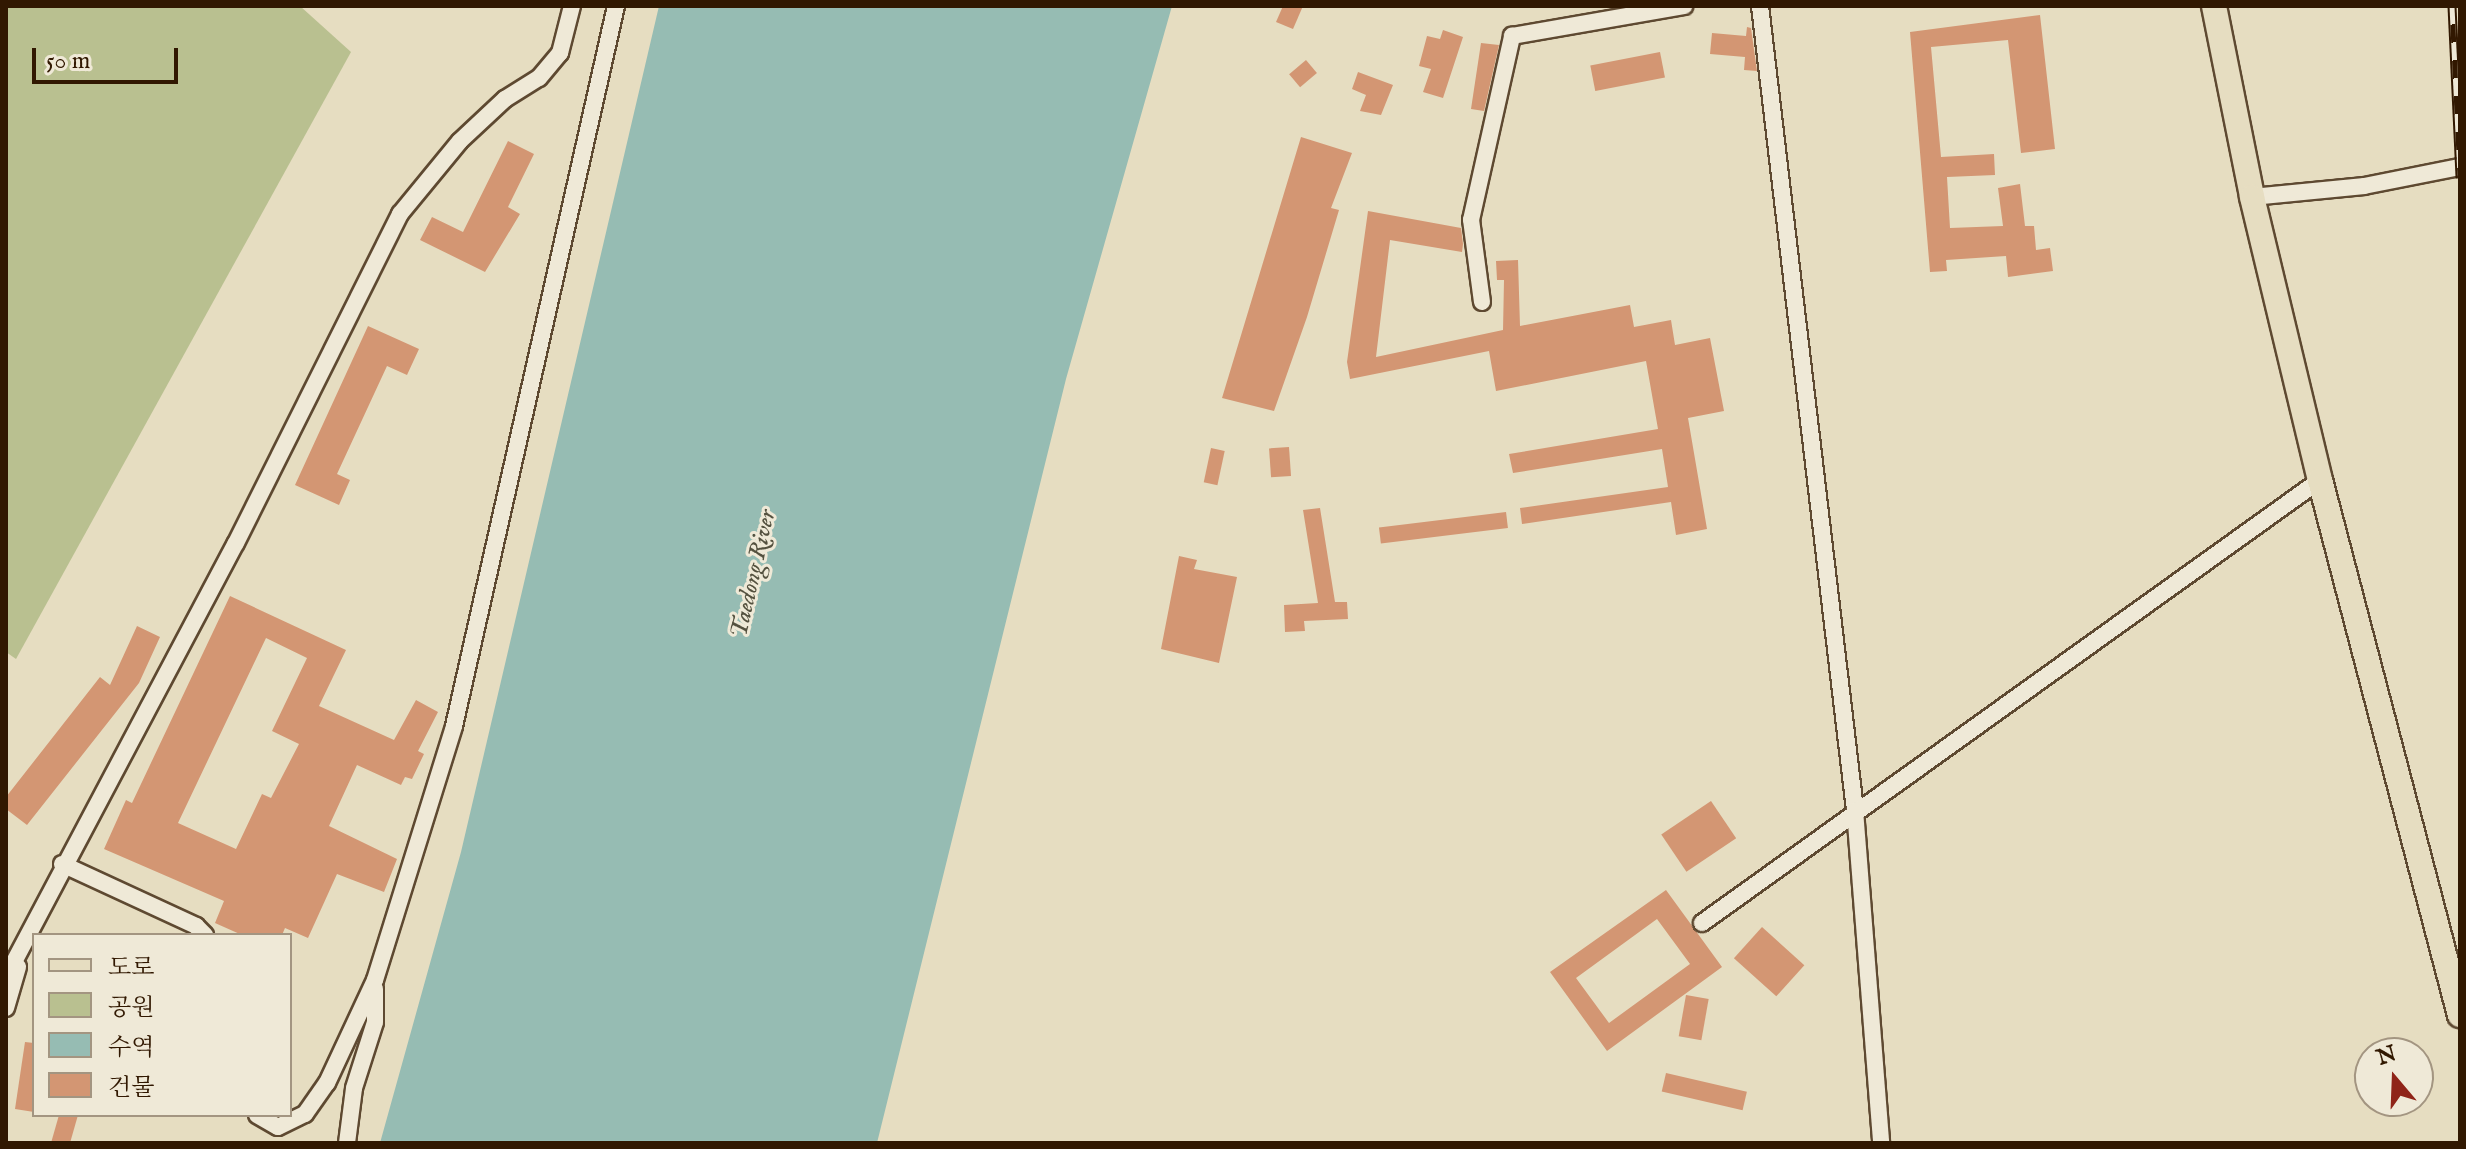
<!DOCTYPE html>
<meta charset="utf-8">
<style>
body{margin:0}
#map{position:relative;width:2466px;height:1149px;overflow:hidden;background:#e6ddc1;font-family:"IM FELL English","Noto Serif KR",serif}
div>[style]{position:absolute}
.green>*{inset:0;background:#b9c090}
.water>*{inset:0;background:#96bcb3}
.building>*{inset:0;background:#d39673;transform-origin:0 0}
.roads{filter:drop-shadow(2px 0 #5e4931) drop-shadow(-2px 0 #5e4931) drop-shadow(0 2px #5e4931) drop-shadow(0 -2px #5e4931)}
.minor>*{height:16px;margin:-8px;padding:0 8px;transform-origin:8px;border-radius:8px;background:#efe9d7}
.primary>*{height:24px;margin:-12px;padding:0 12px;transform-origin:12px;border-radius:12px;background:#e6ddc1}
.rail>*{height:9px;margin-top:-4.5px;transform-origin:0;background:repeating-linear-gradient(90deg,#efe9d7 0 18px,#311801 0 36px);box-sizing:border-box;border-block:2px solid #311801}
span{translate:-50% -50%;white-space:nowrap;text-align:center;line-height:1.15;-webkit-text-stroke:6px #efe9d7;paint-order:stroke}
.water-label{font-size:24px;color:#54513f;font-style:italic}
.frame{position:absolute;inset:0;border:8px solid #311801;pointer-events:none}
.legend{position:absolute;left:32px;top:933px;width:260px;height:184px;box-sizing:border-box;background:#efe9d7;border:2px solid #a39581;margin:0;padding:10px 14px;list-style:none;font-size:24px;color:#311801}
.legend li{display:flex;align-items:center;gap:16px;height:40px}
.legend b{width:40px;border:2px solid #a39581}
.north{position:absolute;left:2354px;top:1037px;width:80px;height:80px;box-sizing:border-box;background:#efe9d7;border:2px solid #a39581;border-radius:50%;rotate:341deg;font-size:22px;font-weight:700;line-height:32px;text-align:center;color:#311801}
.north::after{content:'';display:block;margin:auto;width:28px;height:36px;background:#8f2418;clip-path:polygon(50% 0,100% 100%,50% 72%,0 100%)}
.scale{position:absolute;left:32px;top:48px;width:146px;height:36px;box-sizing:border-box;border:4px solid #311801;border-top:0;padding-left:10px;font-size:24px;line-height:28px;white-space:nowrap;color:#311801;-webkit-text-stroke:6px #efe9d7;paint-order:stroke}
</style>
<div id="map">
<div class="green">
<i style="clip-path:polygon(6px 6px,300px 6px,351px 52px,16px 659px,6px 652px)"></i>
</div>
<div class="water">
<i style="clip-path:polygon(659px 6px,1172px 6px,1066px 379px,877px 1143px,380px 1143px,461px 852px)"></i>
</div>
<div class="building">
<i style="clip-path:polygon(1283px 6px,1303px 6px,1293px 29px,1276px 22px)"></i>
<i style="clip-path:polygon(2040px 15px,2055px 149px,2021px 153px,2008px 40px,1931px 47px,1941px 157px,1994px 154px,1995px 175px,1947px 177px,1950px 228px,2003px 226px,1998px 188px,2020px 184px,2025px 226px,2034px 226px,2036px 250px,2050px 248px,2053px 271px,2008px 277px,2006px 256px,1946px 260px,1947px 271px,1930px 272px,1910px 32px)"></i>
<i style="clip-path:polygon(1747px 27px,1751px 28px,1757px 71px,1744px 70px,1745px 57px,1710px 54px,1712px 33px,1746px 36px)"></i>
<i style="clip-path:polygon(1443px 30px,1463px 37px,1443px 98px,1423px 92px,1431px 69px,1419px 66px,1427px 36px,1440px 39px)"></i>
<i style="clip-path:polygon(1481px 43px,1499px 45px,1484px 111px,1471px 109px)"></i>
<i style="left:1660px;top:52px;width:26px;height:71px;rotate:79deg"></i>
<i style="left:1306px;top:60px;width:17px;height:22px;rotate:50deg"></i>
<i style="clip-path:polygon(1358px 72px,1393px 85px,1381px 115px,1360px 111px,1366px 95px,1352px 89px)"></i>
<i style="clip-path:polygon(1301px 137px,1352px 153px,1331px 208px,1339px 210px,1307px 317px,1274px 411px,1222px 398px)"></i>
<i style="clip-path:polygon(508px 141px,534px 154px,508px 207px,520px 214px,485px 272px,420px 240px,432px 217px,463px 232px)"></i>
<i style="clip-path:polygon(1368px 211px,1461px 228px,1463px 244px,1462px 252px,1390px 240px,1376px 357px,1503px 330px,1504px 280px,1497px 280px,1496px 261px,1518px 260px,1520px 326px,1630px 305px,1634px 327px,1671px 320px,1675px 345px,1710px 338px,1724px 411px,1688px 418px,1707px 529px,1676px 535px,1671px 502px,1522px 524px,1520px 508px,1668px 487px,1662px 449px,1513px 473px,1509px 454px,1658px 429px,1646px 361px,1496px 391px,1489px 351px,1350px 379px,1347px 362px)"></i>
<i style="clip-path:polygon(368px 326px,419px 349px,407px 375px,387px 366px,337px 474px,350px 480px,339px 505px,295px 485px)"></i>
<i style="left:1289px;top:447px;width:29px;height:20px;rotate:86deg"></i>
<i style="left:1211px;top:448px;width:14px;height:35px;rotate:12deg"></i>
<i style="clip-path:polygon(1320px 508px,1335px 602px,1347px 602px,1348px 619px,1304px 621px,1305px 631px,1285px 632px,1284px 605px,1318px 603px,1303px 510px)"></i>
<i style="left:1506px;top:512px;width:16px;height:128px;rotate:83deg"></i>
<i style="clip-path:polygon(1179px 556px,1197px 560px,1194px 569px,1237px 577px,1219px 663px,1161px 649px)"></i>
<i style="clip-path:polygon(evenodd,230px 596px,346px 650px,319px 706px,394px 740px,416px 700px,438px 712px,418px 751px,424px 754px,412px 779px,405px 777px,401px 785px,357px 765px,329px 826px,397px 859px,384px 892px,337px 874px,308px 938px,285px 928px,282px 935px,242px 935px,215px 923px,224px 901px,104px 849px,126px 800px,132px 803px,230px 596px,266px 638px,307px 658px,272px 731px,299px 744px,271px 798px,262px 794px,236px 849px,178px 823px,266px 638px)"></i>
<i style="clip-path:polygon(137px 626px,160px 637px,139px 683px,27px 825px,6px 809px,6px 797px,100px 677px,110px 685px)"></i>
<i style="left:1711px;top:801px;width:45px;height:60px;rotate:56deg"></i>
<i style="clip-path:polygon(evenodd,1666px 890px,1722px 967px,1607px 1051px,1550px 972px,1666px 890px,1657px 919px,1690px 964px,1609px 1023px,1576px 978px,1657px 919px)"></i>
<i style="left:1762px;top:927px;width:57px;height:42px;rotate:42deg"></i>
<i style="left:1686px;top:995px;width:23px;height:42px;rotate:10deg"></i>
<i style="clip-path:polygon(25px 1042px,34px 1043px,34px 1112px,15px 1109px)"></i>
<i style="left:1666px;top:1073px;width:83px;height:19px;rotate:13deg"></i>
<i style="clip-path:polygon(59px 1115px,78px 1115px,70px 1143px,51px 1143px)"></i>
</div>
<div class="roads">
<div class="minor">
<i style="left:1760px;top:6px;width:810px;rotate:83.26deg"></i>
<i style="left:1855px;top:810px;width:334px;rotate:85.5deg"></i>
<i style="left:2252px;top:197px;width:113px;rotate:-5.6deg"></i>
<i style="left:2364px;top:186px;width:98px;rotate:-11.2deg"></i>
<i style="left:1482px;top:302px;width:83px;rotate:-97.6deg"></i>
<i style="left:1471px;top:220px;width:189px;rotate:-77.4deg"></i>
<i style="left:1512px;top:36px;width:175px;rotate:-9.9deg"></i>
<i style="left:62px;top:864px;width:148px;rotate:24.8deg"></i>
<i style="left:196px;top:926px;width:13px;rotate:45deg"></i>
<i style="left:1702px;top:923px;width:760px;rotate:-35.63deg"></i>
<i style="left:6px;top:977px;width:491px;rotate:-62.1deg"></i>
<i style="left:236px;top:543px;width:368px;rotate:-63.5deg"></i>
<i style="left:400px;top:214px;width:94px;rotate:-50.6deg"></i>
<i style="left:460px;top:141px;width:62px;rotate:-43deg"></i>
<i style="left:505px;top:99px;width:40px;rotate:-32deg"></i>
<i style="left:539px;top:78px;width:33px;rotate:-50deg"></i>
<i style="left:560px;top:53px;width:49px;rotate:-75.7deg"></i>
<i style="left:6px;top:1008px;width:43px;rotate:-73.7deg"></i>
<i style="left:257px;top:1115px;width:24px;rotate:30deg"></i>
<i style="left:278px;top:1127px;width:30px;rotate:-26deg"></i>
<i style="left:305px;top:1114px;width:38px;rotate:-55deg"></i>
<i style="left:327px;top:1083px;width:114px;rotate:-65deg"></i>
<i style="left:375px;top:980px;width:266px;rotate:-72.7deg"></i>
<i style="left:454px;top:726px;width:738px;rotate:-77.32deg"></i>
<i style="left:347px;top:1143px;width:55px;rotate:-82.7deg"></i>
<i style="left:354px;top:1088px;width:69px;rotate:-72.3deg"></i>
<i style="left:375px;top:1022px;width:33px;rotate:-90deg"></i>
</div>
<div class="primary">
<i style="left:2214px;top:6px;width:195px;rotate:78.7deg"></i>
<i style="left:2252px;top:197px;width:291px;rotate:76.5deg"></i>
<i style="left:2320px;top:480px;width:553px;rotate:75.34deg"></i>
</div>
</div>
<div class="rail">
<i style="left:2452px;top:6px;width:172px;rotate:87.3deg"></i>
</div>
<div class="water-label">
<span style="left:754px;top:574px;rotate:-77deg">Taedong River</span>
</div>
<div class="frame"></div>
<ul class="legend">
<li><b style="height:10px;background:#e6ddc1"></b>도로</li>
<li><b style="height:22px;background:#b9c090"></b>공원</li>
<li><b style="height:22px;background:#96bcb3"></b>수역</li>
<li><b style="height:22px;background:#d39673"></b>건물</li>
</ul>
<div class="north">N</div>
<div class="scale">50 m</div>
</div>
